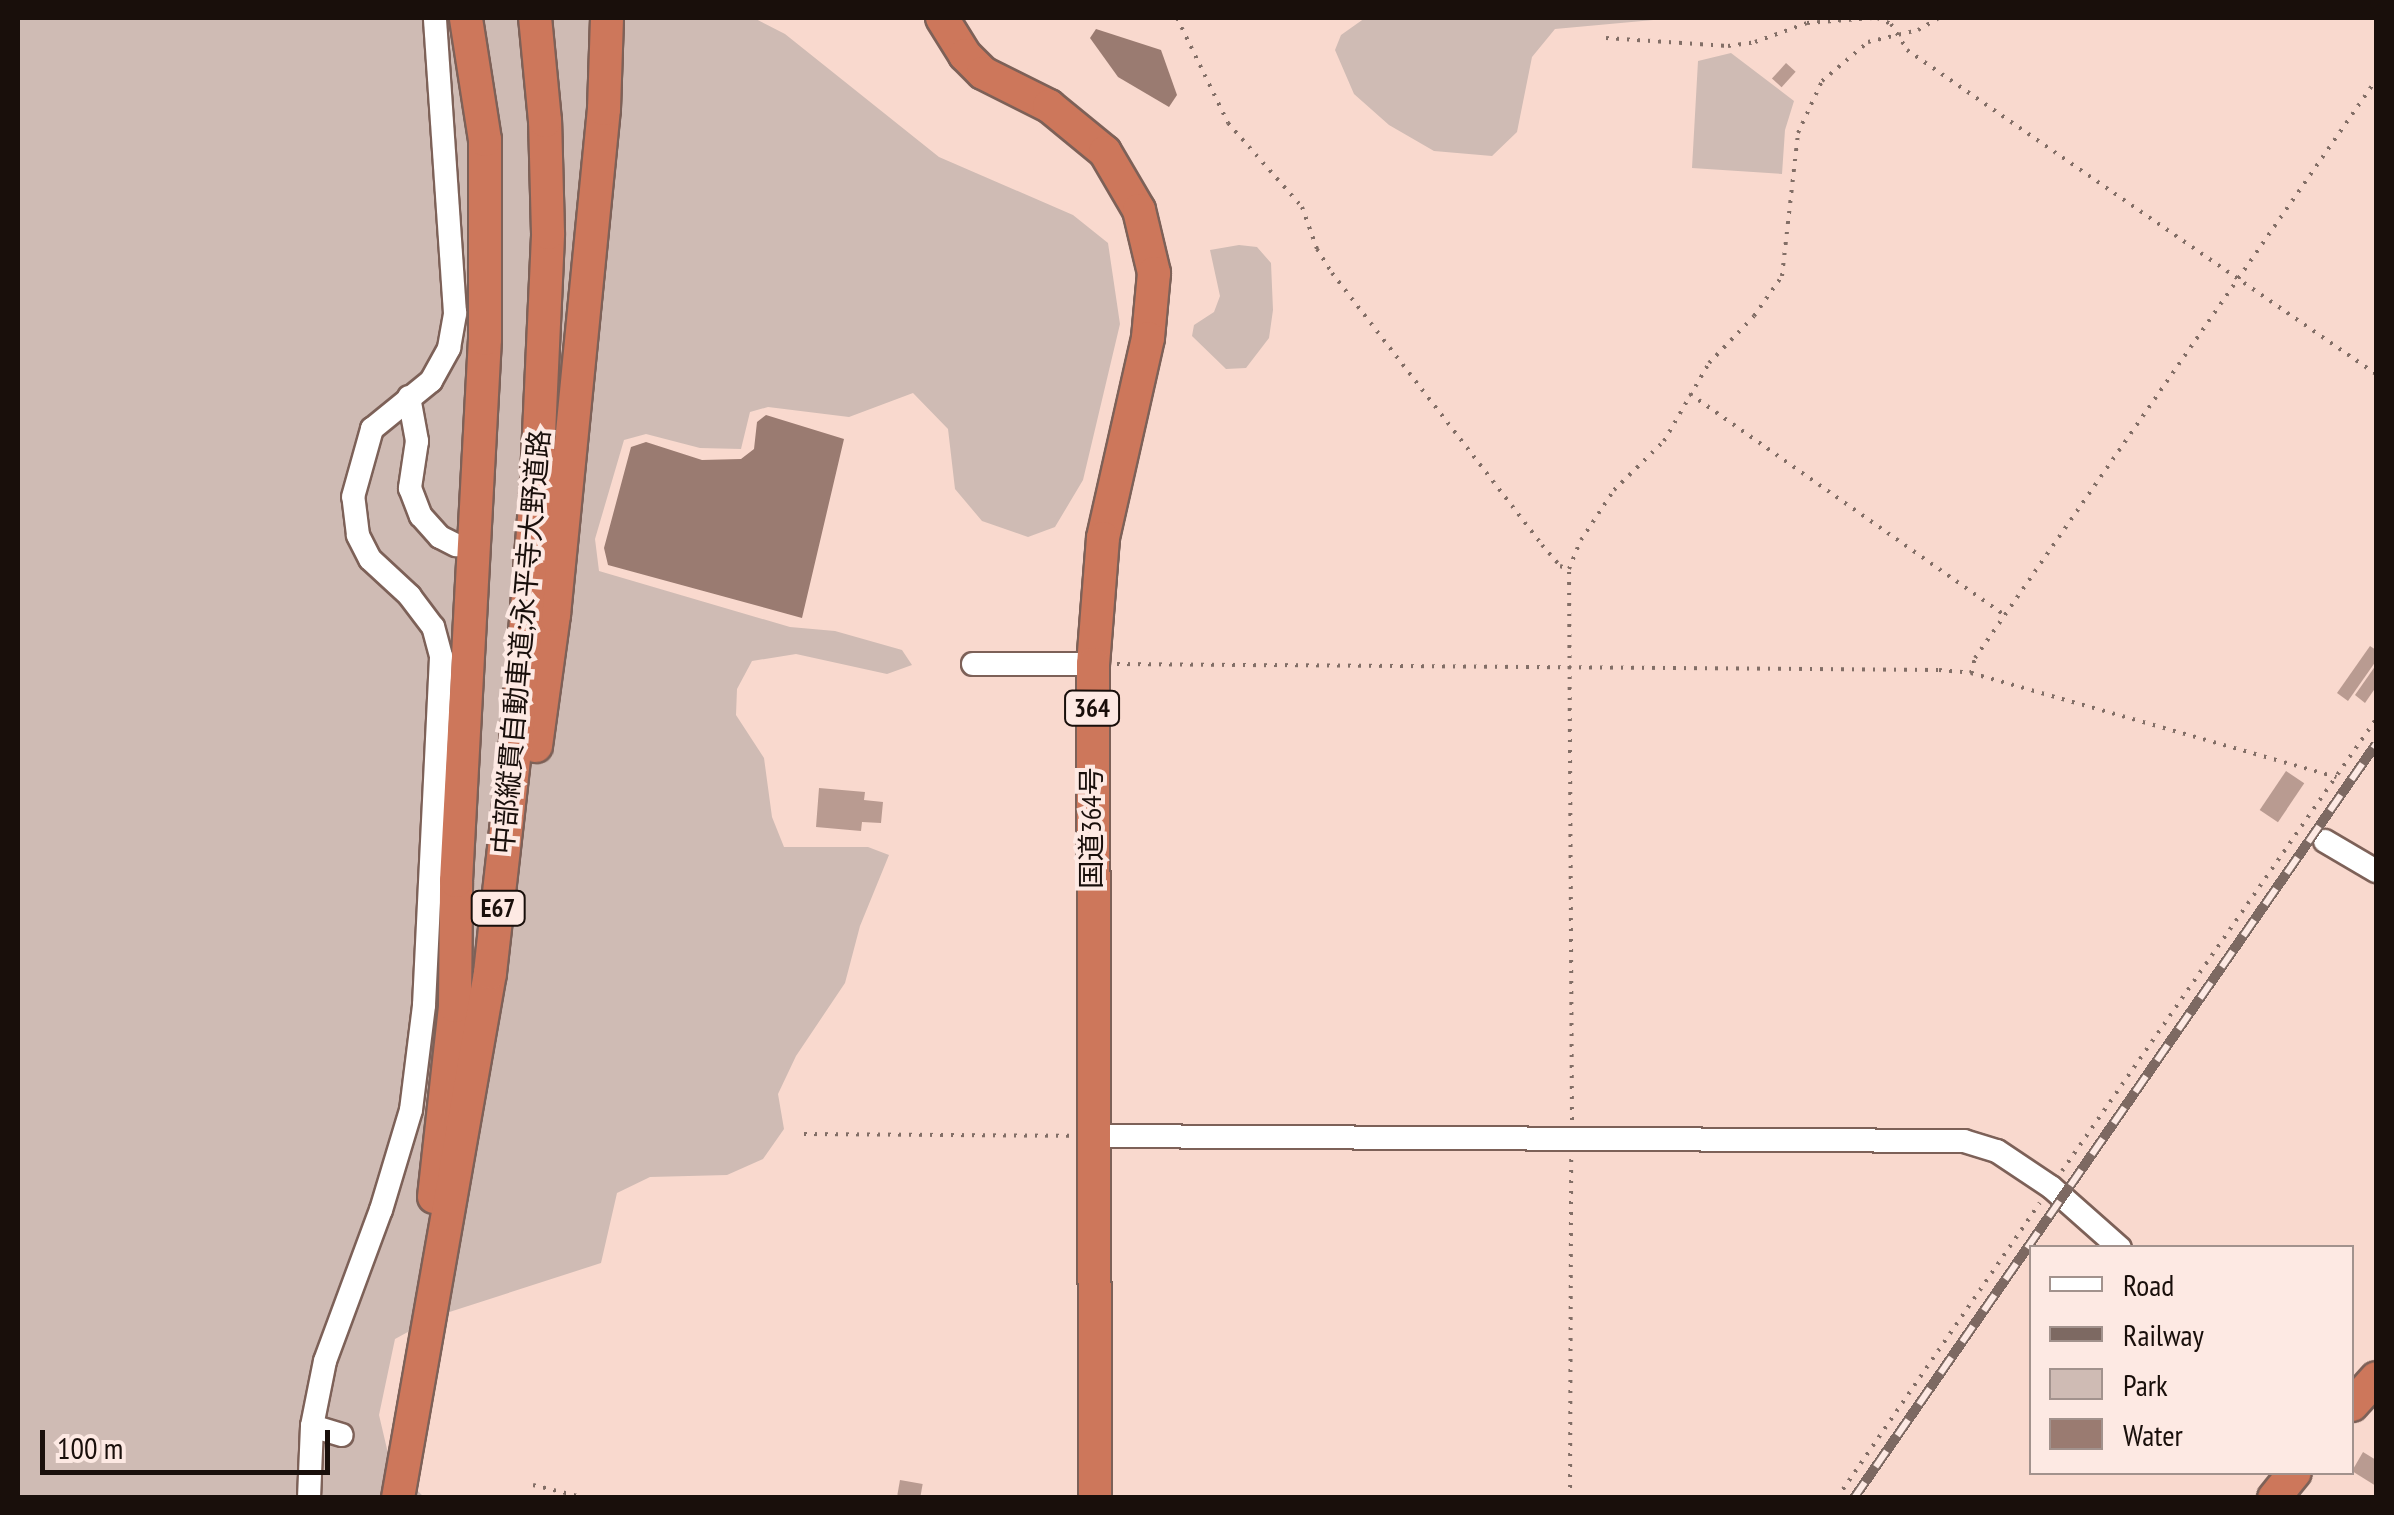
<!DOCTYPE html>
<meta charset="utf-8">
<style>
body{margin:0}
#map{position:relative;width:2394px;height:1515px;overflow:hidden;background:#f9d9ce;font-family:"PT Sans Narrow","Noto Sans JP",sans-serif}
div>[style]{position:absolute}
.green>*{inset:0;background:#cfbbb4}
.water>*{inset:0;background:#9a7b71}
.building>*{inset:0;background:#b99b91;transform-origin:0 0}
.path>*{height:4px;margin-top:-2px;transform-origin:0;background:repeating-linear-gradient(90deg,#826e66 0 2.5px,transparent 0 10.5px)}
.roads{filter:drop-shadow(2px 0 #7d6158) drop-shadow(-2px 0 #7d6158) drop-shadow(0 2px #7d6158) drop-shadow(0 -2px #7d6158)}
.minor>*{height:22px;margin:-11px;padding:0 11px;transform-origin:11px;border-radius:11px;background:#fff}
.highway>*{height:32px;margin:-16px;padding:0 16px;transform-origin:16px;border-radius:16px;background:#cd775b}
.rail>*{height:10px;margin-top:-5px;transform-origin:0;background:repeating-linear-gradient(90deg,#fde9e3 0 19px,#7d6962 0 38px);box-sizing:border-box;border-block:2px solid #7d6962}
span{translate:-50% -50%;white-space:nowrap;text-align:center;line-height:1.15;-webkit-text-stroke:8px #fde9e3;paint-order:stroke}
.shield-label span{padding:2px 8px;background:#fde9e3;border:2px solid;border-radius:8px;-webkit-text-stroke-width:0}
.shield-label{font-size:25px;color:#190f0b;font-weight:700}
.street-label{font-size:28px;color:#190f0b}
.frame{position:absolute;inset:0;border:20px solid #190f0b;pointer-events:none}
.legend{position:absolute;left:2029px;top:1245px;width:325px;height:230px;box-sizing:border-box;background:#fde9e3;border:2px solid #a2928d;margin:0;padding:12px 18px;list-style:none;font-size:30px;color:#190f0b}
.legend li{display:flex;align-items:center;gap:20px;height:50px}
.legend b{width:50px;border:2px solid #a2928d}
.scale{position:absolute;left:40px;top:1430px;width:290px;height:45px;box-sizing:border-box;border:5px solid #190f0b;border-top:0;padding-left:12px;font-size:30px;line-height:35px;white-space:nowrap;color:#190f0b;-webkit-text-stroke:8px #fde9e3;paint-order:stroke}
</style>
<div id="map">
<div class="green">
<i style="clip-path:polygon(18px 18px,754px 18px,785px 34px,939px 157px,1073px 215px,1108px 243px,1120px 324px,1083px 480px,1055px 527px,1028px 537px,982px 521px,955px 489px,948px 429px,913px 393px,849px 417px,768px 407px,750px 412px,741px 449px,700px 448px,646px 434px,624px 440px,595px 539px,599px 571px,790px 627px,835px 631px,902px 650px,912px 665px,887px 674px,796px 654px,752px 661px,737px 689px,736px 715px,764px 758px,772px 817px,784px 847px,868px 847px,889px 855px,860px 926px,845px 983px,796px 1056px,778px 1094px,784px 1129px,763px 1159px,727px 1175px,650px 1177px,617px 1193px,601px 1263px,437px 1316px,395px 1339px,379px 1415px,391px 1466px,424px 1497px,18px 1497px)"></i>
<i style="clip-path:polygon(1365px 18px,1675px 18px,1555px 29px,1532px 57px,1517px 132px,1492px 156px,1434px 151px,1389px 125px,1354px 94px,1335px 50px,1341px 35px)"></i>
<i style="clip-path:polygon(1731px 53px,1794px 101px,1785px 130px,1782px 174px,1692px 168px,1698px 61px)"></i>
<i style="clip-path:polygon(1239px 245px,1257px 247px,1271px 263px,1273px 310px,1269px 338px,1246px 368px,1226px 369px,1192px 336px,1194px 325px,1214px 312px,1220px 296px,1210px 250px)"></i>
</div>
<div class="water">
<i style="clip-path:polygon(1096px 29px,1161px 50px,1177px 95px,1169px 107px,1118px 77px,1090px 38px)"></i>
<i style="clip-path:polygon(766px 415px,844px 439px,802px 618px,608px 565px,604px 548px,631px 447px,646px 442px,702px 460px,741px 459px,754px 449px,757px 422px)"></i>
</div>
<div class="building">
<i style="left:1786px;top:63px;width:13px;height:21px;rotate:42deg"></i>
<i style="clip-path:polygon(2370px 646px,2376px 650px,2376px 661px,2348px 701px,2337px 693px)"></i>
<i style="clip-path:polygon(2376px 665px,2376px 687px,2365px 703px,2355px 695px)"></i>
<i style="left:2286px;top:771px;width:22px;height:47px;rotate:34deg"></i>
<i style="clip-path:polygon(819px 788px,865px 792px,864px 800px,883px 802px,881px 823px,862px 822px,861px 831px,816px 827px)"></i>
<i style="clip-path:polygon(2363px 1452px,2376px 1460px,2376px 1486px,2352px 1471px)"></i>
<i style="left:900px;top:1480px;width:23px;height:15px;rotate:10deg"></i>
</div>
<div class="path">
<i style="left:1177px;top:18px;width:117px;rotate:64.1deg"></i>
<i style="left:1228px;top:123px;width:112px;rotate:48.6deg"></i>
<i style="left:1302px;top:207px;width:45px;rotate:70.3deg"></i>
<i style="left:1317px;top:249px;width:28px;rotate:58deg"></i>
<i style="left:1332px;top:273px;width:344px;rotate:52.3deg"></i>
<i style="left:1542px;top:545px;width:28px;rotate:49deg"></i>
<i style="left:1560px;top:566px;width:9px;rotate:18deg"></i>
<i style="left:1877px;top:18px;width:15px;rotate:23deg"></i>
<i style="left:1891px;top:24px;width:31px;rotate:58deg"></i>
<i style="left:1907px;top:50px;width:570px;rotate:34.64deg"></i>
<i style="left:1606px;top:38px;width:122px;rotate:3.8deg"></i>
<i style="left:1728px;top:46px;width:27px;rotate:-8deg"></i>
<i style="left:1755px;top:42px;width:55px;rotate:-20.1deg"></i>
<i style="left:1807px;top:23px;width:66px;rotate:-4.3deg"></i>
<i style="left:1690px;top:394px;width:385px;rotate:35.1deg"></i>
<i style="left:1117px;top:664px;width:822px;rotate:0.42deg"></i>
<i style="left:1939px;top:670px;width:32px;rotate:5deg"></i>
<i style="left:1971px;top:673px;width:380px;rotate:15.9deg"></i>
<i style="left:1971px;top:673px;width:16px;rotate:-75deg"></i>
<i style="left:1975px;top:658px;width:703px;rotate:-55.25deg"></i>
<i style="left:1572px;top:1120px;width:551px;rotate:-90.31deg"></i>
<i style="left:1569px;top:569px;width:31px;rotate:-68deg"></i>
<i style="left:1581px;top:540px;width:60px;rotate:-56.6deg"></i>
<i style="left:1614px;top:490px;width:70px;rotate:-44.4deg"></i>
<i style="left:1664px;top:441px;width:90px;rotate:-60deg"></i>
<i style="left:1709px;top:363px;width:65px;rotate:-46.2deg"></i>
<i style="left:1754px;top:316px;width:49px;rotate:-55deg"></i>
<i style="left:1782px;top:276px;width:144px;rotate:-83.6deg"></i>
<i style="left:1798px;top:133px;width:57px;rotate:-65.2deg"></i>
<i style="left:1822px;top:81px;width:60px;rotate:-40.3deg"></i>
<i style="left:1868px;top:42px;width:51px;rotate:-13.5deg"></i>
<i style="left:1918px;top:30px;width:24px;rotate:-30deg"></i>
<i style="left:804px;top:1134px;width:265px;rotate:0.4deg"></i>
<i style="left:2062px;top:1171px;width:550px;rotate:-55.21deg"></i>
<i style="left:533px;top:1485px;width:55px;rotate:13.8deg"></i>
<i style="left:1570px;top:1498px;width:339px;rotate:-89.8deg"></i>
<i style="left:1837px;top:1498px;width:358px;rotate:-55.5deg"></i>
</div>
<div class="roads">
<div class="minor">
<i style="left:409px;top:397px;width:45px;rotate:79.7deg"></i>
<i style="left:417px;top:441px;width:48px;rotate:98.5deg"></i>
<i style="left:410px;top:488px;width:30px;rotate:69deg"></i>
<i style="left:421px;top:516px;width:28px;rotate:48deg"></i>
<i style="left:440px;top:537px;width:18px;rotate:27deg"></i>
<i style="left:973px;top:664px;width:120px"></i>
<i style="left:2325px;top:841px;width:59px;rotate:30.5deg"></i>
<i style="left:1092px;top:1136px;width:872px;rotate:0.33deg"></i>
<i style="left:1964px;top:1141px;width:34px;rotate:17deg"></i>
<i style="left:1997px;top:1151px;width:65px;rotate:33.7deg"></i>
<i style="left:2051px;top:1187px;width:92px;rotate:41.5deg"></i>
<i style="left:312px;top:1426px;width:31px;rotate:17deg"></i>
<i style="left:309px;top:1498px;width:72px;rotate:-87.6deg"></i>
<i style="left:312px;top:1426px;width:66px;rotate:-78.7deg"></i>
<i style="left:325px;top:1361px;width:161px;rotate:-69.7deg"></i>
<i style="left:381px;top:1210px;width:104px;rotate:-73.3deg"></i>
<i style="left:411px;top:1110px;width:106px;rotate:-82.9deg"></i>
<i style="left:424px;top:1005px;width:349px;rotate:-87.2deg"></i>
<i style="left:441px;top:656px;width:30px;rotate:-105deg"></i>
<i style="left:433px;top:627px;width:39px;rotate:-127deg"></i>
<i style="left:410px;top:596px;width:54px;rotate:-137.2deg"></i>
<i style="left:370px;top:559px;width:27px;rotate:-117deg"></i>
<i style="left:358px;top:535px;width:38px;rotate:-97deg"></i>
<i style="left:353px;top:497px;width:71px;rotate:-74.4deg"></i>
<i style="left:372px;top:429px;width:76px;rotate:-39.1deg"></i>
<i style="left:431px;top:381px;width:38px;rotate:-61deg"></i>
<i style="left:449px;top:348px;width:36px;rotate:-80deg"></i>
<i style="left:455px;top:313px;width:296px;rotate:-93.9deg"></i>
</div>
<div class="highway">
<i style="left:942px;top:18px;width:44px;rotate:58.1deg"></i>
<i style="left:965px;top:55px;width:25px;rotate:45deg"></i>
<i style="left:983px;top:73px;width:74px;rotate:26.6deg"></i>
<i style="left:1049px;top:106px;width:72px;rotate:39.4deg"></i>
<i style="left:1105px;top:152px;width:67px;rotate:59.6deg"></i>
<i style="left:1139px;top:210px;width:65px;rotate:76.6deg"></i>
<i style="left:1154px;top:273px;width:65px;rotate:95.3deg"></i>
<i style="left:1148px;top:338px;width:205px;rotate:102.7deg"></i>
<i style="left:1103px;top:538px;width:126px;rotate:94.5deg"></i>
<i style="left:1093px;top:664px;width:834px;rotate:89.86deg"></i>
<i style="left:536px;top:746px;width:132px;rotate:-82.2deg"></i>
<i style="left:554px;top:615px;width:508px;rotate:-84.36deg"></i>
<i style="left:604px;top:109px;width:91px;rotate:-88.1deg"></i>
<i style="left:434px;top:1197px;width:192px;rotate:-83.7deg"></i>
<i style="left:455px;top:1006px;width:125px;rotate:-89.5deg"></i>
<i style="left:456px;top:881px;width:543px;rotate:-86.94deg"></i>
<i style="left:485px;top:339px;width:199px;rotate:-90deg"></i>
<i style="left:485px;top:140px;width:123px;rotate:-98.9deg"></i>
<i style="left:2352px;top:1405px;width:36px;rotate:-48deg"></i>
<i style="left:398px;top:1498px;width:533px;rotate:-80.06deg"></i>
<i style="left:490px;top:973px;width:241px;rotate:-83.6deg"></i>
<i style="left:517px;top:734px;width:257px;rotate:-85.5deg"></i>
<i style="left:537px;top:478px;width:245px;rotate:-87.4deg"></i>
<i style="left:548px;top:233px;width:112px;rotate:-91.5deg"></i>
<i style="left:545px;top:121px;width:103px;rotate:-95.5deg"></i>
<i style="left:2274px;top:1498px;width:33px;rotate:-51deg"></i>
</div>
</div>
<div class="rail">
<i style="left:1854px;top:1498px;width:917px;rotate:-55.3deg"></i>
</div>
<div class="shield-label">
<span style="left:1092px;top:708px">364</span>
<span style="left:498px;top:908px">E67</span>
</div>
<div class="street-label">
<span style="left:521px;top:642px;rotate:-85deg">中部縦貫自動車道;永平寺大野道路</span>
<span style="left:1091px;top:828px;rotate:-90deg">国道364号</span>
</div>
<div class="frame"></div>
<ul class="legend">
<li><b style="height:12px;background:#fff"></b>Road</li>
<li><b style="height:12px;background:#7d6962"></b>Railway</li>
<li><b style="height:28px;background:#cfbbb4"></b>Park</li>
<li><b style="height:28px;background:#9a7b71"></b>Water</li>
</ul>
<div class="scale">100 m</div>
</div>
